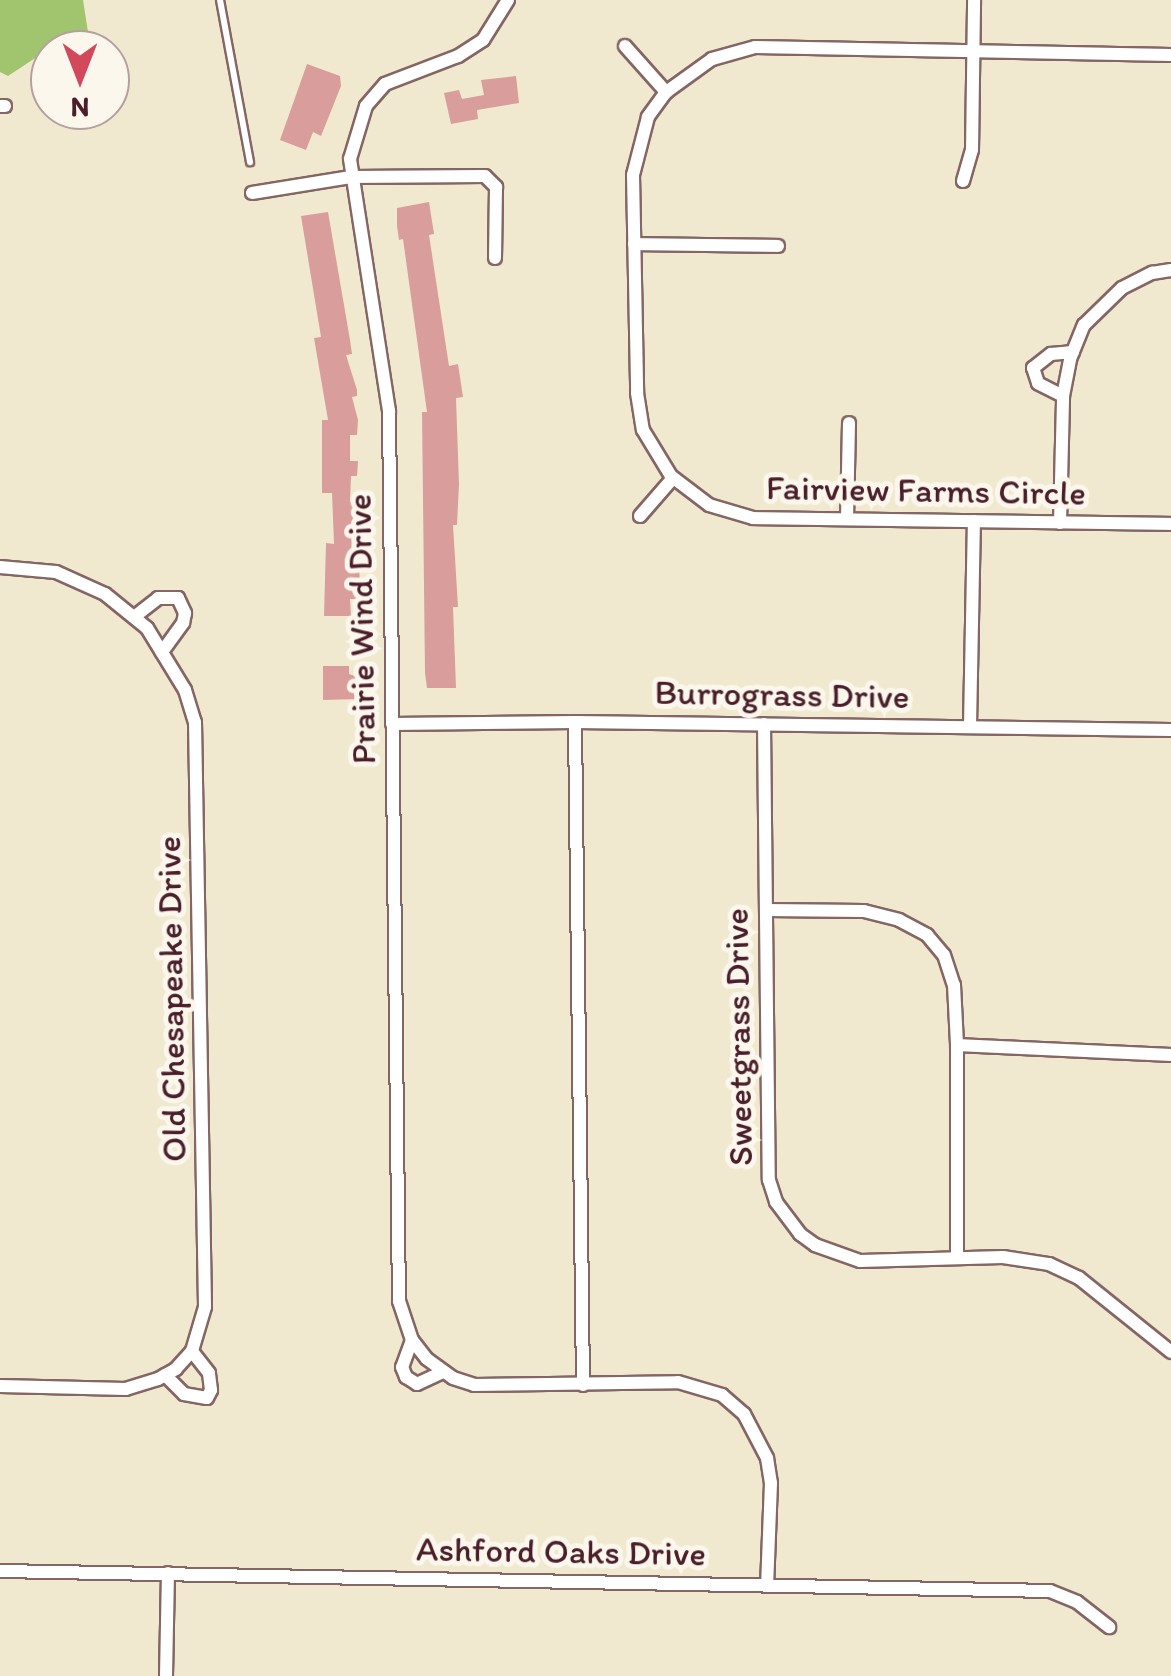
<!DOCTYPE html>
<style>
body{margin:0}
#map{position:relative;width:1171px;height:1676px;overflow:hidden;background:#f1e9cf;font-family:Itim,sans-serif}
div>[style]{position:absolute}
.green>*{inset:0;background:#a1c46e}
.building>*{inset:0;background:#d99d9b}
.roads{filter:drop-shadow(2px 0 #846664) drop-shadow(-2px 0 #846664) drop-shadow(0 2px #846664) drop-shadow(0 -2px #846664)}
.service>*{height:6px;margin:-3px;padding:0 3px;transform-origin:3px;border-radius:3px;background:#fff}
.minor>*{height:12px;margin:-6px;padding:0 6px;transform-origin:6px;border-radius:6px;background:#fff}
span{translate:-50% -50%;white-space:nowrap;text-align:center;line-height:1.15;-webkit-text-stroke:10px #fbf7ec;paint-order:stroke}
.street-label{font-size:35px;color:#4a1f2b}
.north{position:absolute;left:30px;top:30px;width:100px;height:100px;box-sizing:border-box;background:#fbf7ec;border:2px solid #b4a19f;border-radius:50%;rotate:180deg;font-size:28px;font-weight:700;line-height:40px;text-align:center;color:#4a1f2b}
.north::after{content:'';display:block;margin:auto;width:35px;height:45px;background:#d1495b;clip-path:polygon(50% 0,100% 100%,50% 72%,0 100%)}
</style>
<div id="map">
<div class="green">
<i style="clip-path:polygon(0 0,83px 0,90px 45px,49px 49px,8px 76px,0 72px)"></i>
</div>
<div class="building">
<i style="clip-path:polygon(307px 64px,340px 76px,341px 86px,321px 136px,313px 132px,306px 150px,280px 140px)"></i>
<i style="clip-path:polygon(516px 76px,519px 103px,477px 110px,478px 119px,451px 124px,444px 93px,459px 90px,462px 99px,484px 95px,481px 80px)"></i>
<i style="clip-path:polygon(429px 202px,434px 234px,429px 235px,449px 366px,458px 364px,463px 397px,456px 398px,459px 484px,457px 525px,453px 525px,458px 607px,453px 607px,456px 688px,427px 688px,425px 673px,422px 412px,427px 412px,403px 239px,399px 240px,397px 226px,397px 208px)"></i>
<i style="clip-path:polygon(328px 212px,350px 340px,352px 354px,346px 355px,357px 390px,357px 396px,352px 397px,358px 420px,357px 435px,350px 435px,350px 461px,358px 461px,357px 476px,351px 476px,350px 502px,358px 502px,360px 599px,350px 599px,351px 616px,324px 616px,326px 543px,334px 544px,332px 493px,322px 493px,322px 420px,328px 420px,314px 338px,321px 337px,301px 216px)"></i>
<i style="clip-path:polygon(323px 666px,349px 666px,349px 674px,360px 678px,360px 699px,323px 700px)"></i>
</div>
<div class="roads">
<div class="service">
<i style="left:220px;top:0;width:165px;rotate:79.5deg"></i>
</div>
<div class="minor">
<i style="left:508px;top:0;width:47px;rotate:122deg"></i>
<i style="left:483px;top:40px;width:30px;rotate:147deg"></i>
<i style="left:458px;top:56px;width:78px;rotate:159deg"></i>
<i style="left:385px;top:84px;width:29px;rotate:131deg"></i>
<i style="left:366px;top:106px;width:55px;rotate:106.8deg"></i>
<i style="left:350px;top:159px;width:255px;rotate:81.2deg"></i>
<i style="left:389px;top:411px;width:890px;rotate:89.36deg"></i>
<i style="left:399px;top:1301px;width:41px;rotate:71.6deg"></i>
<i style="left:412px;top:1340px;width:24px;rotate:52deg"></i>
<i style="left:427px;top:1359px;width:32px;rotate:36deg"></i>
<i style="left:453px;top:1378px;width:22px;rotate:18deg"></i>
<i style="left:474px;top:1385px;width:204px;rotate:-0.8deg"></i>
<i style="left:678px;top:1382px;width:46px;rotate:16.5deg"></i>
<i style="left:722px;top:1395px;width:29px;rotate:41deg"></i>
<i style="left:744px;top:1414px;width:50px;rotate:62.4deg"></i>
<i style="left:767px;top:1458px;width:25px;rotate:81deg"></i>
<i style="left:771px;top:1483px;width:103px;rotate:92.2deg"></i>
<i style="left:625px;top:46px;width:62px;rotate:48.3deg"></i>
<i style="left:1171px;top:55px;width:416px;rotate:-178.9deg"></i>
<i style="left:755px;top:47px;width:45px;rotate:164.4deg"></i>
<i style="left:712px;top:59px;width:57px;rotate:144.3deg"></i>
<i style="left:666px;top:92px;width:31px;rotate:126deg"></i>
<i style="left:648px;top:117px;width:60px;rotate:104.5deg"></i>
<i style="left:633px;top:175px;width:218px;rotate:88.9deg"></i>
<i style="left:637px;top:393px;width:37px;rotate:81deg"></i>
<i style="left:643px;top:430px;width:54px;rotate:58.7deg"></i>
<i style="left:671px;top:476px;width:48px;rotate:37.3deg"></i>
<i style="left:709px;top:505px;width:46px;rotate:16.5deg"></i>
<i style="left:753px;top:518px;width:418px;rotate:0.8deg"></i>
<i style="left:0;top:106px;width:5px"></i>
<i style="left:963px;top:181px;width:32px;rotate:-74deg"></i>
<i style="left:972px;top:150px;width:150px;rotate:-89.2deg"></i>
<i style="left:252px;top:193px;width:100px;rotate:-9.2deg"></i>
<i style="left:351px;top:177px;width:134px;rotate:-0.4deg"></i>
<i style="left:485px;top:176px;width:16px;rotate:45deg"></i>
<i style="left:496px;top:187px;width:71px;rotate:90.8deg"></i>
<i style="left:634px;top:244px;width:144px;rotate:0.8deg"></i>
<i style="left:1063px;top:396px;width:28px;rotate:-153deg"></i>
<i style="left:1038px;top:383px;width:16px;rotate:-108deg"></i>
<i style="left:1033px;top:368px;width:23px;rotate:-38deg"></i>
<i style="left:1051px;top:354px;width:22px;rotate:-5deg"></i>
<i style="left:640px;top:516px;width:50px;rotate:-49deg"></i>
<i style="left:847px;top:519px;width:96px;rotate:-88.8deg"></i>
<i style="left:1060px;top:523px;width:127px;rotate:-88.6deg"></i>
<i style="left:1063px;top:396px;width:38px;rotate:-79deg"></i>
<i style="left:1070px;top:359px;width:37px;rotate:-68deg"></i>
<i style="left:1084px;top:325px;width:53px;rotate:-44.2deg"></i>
<i style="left:1122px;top:288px;width:34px;rotate:-27deg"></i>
<i style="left:1152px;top:273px;width:19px;rotate:-9deg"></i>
<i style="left:0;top:567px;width:56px;rotate:5.1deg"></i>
<i style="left:56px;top:572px;width:54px;rotate:24.2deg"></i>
<i style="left:105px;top:594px;width:54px;rotate:39deg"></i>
<i style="left:147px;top:628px;width:73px;rotate:58.5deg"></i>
<i style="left:185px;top:690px;width:34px;rotate:73deg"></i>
<i style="left:195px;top:722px;width:585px;rotate:89.02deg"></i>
<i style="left:205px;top:1307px;width:46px;rotate:106.5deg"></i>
<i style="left:192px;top:1351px;width:24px;rotate:132deg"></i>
<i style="left:176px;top:1369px;width:21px;rotate:151deg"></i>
<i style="left:158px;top:1379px;width:34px;rotate:163deg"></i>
<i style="left:126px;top:1389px;width:126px;rotate:-178.6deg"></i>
<i style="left:134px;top:617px;width:31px;rotate:-38deg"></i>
<i style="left:158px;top:598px;width:20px"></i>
<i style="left:178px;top:598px;width:17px;rotate:65deg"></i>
<i style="left:185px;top:613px;width:10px;rotate:101deg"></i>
<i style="left:183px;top:623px;width:36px;rotate:126deg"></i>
<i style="left:575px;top:722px;width:663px;rotate:89.31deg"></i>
<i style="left:392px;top:724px;width:183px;rotate:-0.6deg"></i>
<i style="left:575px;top:722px;width:596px;rotate:0.77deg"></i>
<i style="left:764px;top:724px;width:456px;rotate:89.4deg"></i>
<i style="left:769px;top:1180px;width:23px;rotate:72deg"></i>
<i style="left:776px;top:1202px;width:40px;rotate:53deg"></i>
<i style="left:800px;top:1234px;width:19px;rotate:36deg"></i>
<i style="left:815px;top:1245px;width:48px;rotate:19.6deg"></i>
<i style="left:860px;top:1261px;width:143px;rotate:-1.6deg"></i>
<i style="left:1003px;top:1257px;width:47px;rotate:8.7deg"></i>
<i style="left:1049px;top:1264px;width:33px;rotate:25deg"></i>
<i style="left:1079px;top:1278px;width:118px;rotate:38.8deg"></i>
<i style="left:970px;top:726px;width:205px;rotate:-88.9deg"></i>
<i style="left:766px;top:910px;width:98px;rotate:0.6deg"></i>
<i style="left:864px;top:911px;width:36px;rotate:14deg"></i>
<i style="left:899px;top:920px;width:32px;rotate:28deg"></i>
<i style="left:927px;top:935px;width:26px;rotate:50deg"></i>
<i style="left:944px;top:955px;width:32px;rotate:72deg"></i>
<i style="left:954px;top:985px;width:60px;rotate:87.1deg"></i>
<i style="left:957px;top:1045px;width:212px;rotate:90deg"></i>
<i style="left:957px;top:1045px;width:214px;rotate:2.7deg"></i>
<i style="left:412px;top:1340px;width:29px;rotate:110deg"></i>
<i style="left:402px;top:1367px;width:11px;rotate:68deg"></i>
<i style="left:406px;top:1377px;width:13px;rotate:32deg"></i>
<i style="left:417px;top:1384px;width:29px;rotate:-25deg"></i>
<i style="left:165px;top:1375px;width:27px;rotate:45deg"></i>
<i style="left:184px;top:1394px;width:23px;rotate:10deg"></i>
<i style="left:207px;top:1398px;width:9px;rotate:-63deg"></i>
<i style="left:211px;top:1390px;width:17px;rotate:-97deg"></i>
<i style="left:209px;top:1373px;width:28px;rotate:-128deg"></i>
<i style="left:0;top:1571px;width:1050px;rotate:1.09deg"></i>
<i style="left:1050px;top:1591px;width:29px;rotate:22deg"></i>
<i style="left:1077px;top:1602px;width:41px;rotate:38deg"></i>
<i style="left:166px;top:1676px;width:103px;rotate:-88.9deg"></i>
</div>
</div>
<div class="street-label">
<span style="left:926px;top:490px;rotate:1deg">Fairview Farms Circle</span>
<span style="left:361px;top:629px;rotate:-91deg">Prairie Wind Drive</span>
<span style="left:782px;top:694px;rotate:1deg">Burrograss Drive</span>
<span style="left:171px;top:999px;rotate:-91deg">Old Chesapeake Drive</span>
<span style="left:738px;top:1037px;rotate:-91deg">Sweetgrass Drive</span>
<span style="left:561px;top:1551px;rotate:1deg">Ashford Oaks Drive</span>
</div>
<div class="north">N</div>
</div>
